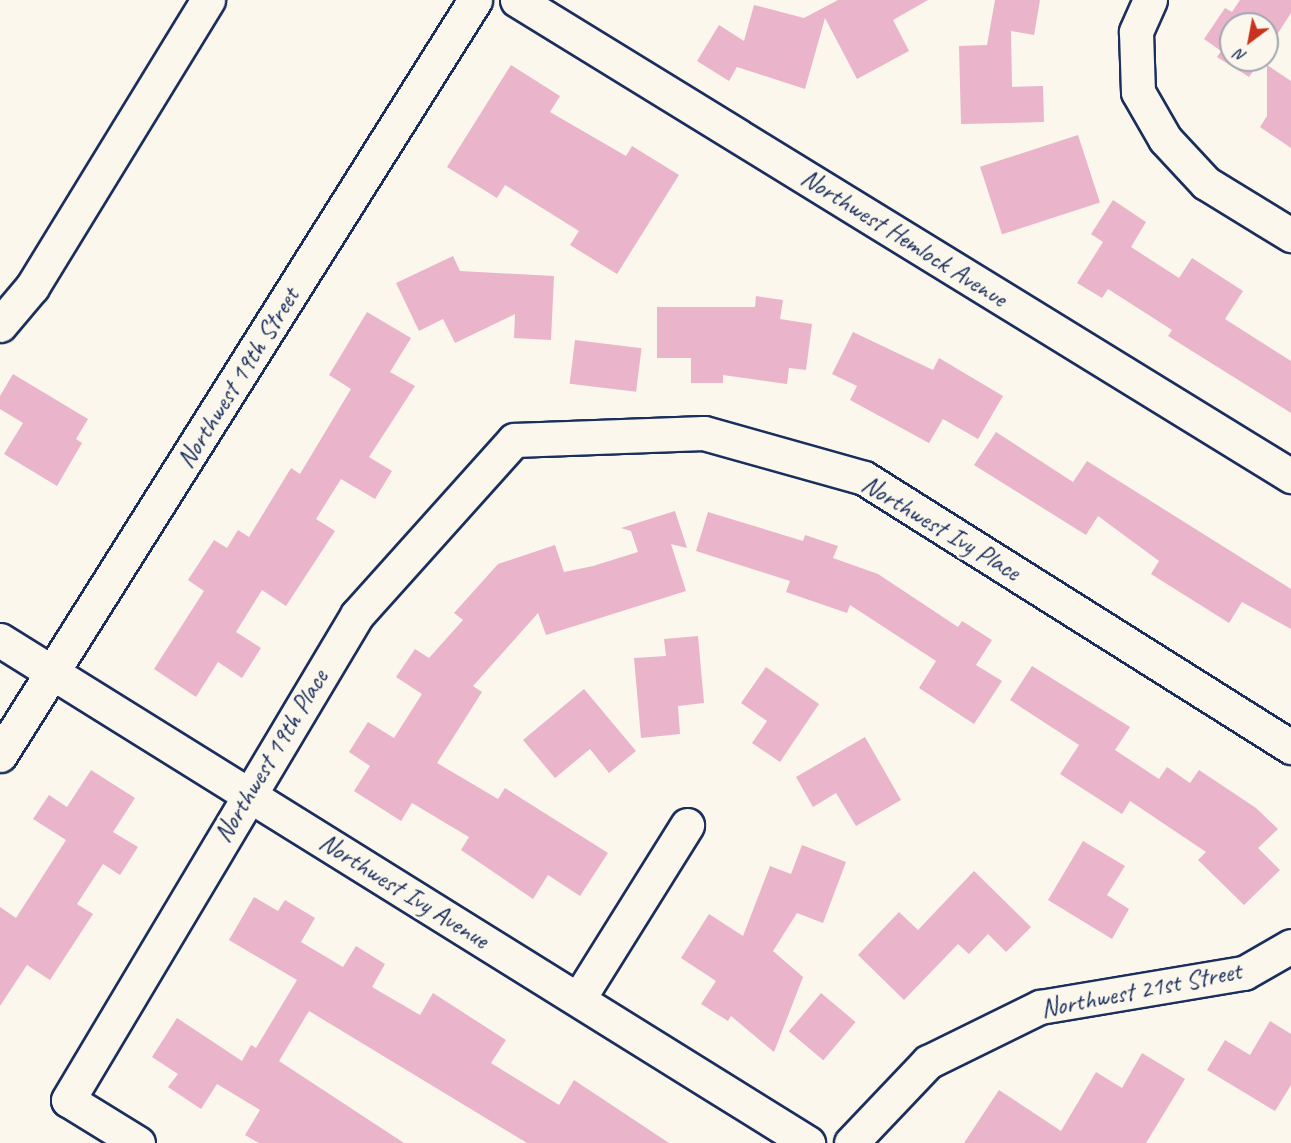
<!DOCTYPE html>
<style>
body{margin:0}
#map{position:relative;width:1291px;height:1143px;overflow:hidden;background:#fbf7ec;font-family:Caveat,sans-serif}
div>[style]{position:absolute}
.building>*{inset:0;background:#eab4cb;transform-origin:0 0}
.roads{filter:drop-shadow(2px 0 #1b2f5e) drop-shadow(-2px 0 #1b2f5e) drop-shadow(0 2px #1b2f5e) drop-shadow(0 -2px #1b2f5e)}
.minor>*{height:33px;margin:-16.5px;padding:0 16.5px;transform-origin:16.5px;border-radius:16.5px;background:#fbf7ec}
.major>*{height:33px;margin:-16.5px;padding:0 16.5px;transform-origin:16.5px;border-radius:16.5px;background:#fbf7ec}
span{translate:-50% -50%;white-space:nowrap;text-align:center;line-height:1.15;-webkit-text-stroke:5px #fbf7ec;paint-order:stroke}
.street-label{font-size:26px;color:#1b2f5e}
.north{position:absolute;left:1219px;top:12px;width:60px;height:60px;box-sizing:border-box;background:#fbf7ec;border:2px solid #a1a7b3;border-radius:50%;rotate:212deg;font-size:16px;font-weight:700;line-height:24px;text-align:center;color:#1b2f5e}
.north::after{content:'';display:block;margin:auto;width:21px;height:27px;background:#c8321e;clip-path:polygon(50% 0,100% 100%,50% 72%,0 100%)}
</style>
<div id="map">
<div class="building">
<i style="clip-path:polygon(838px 0,928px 0,893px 20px,909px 51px,857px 79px,825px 18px,805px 89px,737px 67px,729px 81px,697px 61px,719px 25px,744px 41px,754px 5px,804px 18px)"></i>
<i style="clip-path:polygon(995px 0,1040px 0,1034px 35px,1011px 31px,1012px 87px,1043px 86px,1044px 122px,961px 124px,959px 46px,987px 45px)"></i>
<i style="clip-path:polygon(1240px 0,1291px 0,1291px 13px,1267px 50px,1267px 24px,1231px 24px,1231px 60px,1261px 60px,1249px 77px,1217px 57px,1221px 51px,1204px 39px,1225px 8px,1232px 12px)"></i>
<i style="clip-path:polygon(511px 65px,560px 96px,550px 112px,626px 156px,632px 146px,679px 175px,617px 274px,570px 245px,579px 231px,505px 185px,497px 198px,447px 167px)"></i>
<i style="clip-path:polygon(1267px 65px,1291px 81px,1291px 148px,1260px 127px,1267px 116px)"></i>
<i style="left:1078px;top:135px;width:71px;height:103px;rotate:72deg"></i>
<i style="clip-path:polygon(1113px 200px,1146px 222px,1131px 247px,1179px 278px,1192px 258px,1243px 291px,1225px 319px,1291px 361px,1291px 413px,1168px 336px,1172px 330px,1108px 289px,1102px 298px,1077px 283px,1103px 242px,1091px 234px)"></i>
<i style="clip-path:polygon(453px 256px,460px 271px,554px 276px,551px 340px,514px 338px,515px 314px,455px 343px,443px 319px,419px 331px,396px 283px)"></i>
<i style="clip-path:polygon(756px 296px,783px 300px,780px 319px,812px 324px,806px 370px,789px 368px,787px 384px,723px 375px,723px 383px,691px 383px,691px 358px,657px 358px,657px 307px,755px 307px)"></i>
<i style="clip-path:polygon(367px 312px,411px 338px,390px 372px,415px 386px,369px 457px,392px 471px,375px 499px,341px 479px,316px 519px,335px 531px,286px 606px,262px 590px,236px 632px,261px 648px,242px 678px,218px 662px,196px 697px,154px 669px,204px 591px,188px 580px,214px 540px,227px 548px,238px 530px,249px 537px,291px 468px,300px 474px,351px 389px,329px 375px)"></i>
<i style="clip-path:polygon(853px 332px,933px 370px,939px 358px,1003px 396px,978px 439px,943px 419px,929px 443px,850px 400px,857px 386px,832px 374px)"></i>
<i style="left:575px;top:340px;width:67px;height:44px;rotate:7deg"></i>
<i style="clip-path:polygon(13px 374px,88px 419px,76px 439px,82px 443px,57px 486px,4px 454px,23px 423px,0 409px,0 396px)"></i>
<i style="clip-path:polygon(996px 432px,1073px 482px,1087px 461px,1291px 589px,1291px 629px,1242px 602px,1229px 623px,1151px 574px,1159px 561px,1098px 516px,1086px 535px,974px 465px)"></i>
<i style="clip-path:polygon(675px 511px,687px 548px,671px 544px,686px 591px,546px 635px,538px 613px,473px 686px,482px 692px,437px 763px,498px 799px,505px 788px,608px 853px,580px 896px,548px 875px,533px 899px,461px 850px,469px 837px,412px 803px,401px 821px,354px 791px,370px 766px,349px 752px,368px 722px,394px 738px,422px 694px,396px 677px,415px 649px,429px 658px,463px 620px,454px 613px,498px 564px,555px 545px,564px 572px,593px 566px,638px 552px,631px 531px,621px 528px)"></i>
<i style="clip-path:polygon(708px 512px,803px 541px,805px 535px,838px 546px,833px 558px,878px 574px,958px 627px,962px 621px,992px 640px,976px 665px,1002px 681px,974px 724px,919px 688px,936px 661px,850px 605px,847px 613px,786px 592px,790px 581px,696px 551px)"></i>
<i style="clip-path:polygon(698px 636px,704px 703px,678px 706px,680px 734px,641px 738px,634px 658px,666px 656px,664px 639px)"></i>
<i style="clip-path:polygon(1032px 666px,1130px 727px,1115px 750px,1159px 779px,1167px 767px,1190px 783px,1199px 770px,1256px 808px,1278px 829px,1258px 848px,1280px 870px,1244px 905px,1198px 860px,1206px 852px,1130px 801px,1122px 814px,1060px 774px,1079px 745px,1010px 700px)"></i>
<i style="clip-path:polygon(766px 667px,819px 704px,780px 762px,752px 743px,767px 721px,741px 703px)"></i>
<i style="clip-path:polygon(584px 689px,636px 751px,609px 773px,590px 749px,555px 778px,523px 740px)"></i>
<i style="clip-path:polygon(865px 737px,901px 800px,856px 826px,836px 793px,813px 807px,796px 777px)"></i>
<i style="clip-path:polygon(91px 770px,135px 798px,113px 832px,138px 847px,120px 875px,103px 864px,77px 904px,93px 914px,50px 980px,27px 965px,0 1006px,0 907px,16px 918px,66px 840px,33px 819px,49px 795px,67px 807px)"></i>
<i style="clip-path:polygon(1083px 841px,1125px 866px,1107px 895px,1129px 909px,1112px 939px,1048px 900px)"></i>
<i style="clip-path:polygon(802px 845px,846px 862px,823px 923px,797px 913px,773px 951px,803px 977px,774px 1052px,731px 1016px,728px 1021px,701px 1004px,716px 981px,681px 958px,709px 914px,743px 936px,770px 866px,791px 874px)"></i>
<i style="clip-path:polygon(974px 871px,1031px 927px,1006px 952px,988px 934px,969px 954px,958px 944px,904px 1000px,858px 955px,899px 912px,918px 930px)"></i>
<i style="clip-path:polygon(254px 897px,278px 911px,285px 900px,315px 918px,301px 942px,343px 967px,356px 946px,385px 964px,372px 987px,420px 1015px,433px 993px,506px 1040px,491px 1063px,559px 1105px,574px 1080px,669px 1143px,527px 1143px,309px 1011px,279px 1061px,404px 1143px,259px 1143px,245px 1135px,260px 1110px,217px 1084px,201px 1109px,168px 1087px,178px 1074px,152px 1057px,177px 1018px,242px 1061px,251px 1045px,256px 1048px,297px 980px,229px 940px)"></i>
<i style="left:821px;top:993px;width:45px;height:50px;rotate:40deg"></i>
<i style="clip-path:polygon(1270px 1021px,1291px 1034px,1291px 1085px,1275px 1111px,1207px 1070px,1225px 1040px,1250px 1055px)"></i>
<i style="clip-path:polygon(1142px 1053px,1185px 1079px,1146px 1143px,964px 1143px,999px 1090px,1061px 1131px,1096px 1072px,1122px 1088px)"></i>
</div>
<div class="roads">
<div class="minor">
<i style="left:517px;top:0;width:909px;rotate:31.59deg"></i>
<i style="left:1150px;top:0;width:35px;rotate:114deg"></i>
<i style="left:1136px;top:32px;width:60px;rotate:88.1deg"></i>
<i style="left:1138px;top:92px;width:54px;rotate:60.1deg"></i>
<i style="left:1165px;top:139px;width:60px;rotate:47deg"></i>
<i style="left:1206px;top:183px;width:100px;rotate:31.5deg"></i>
<i style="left:0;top:325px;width:50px;rotate:-49.9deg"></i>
<i style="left:32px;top:287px;width:337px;rotate:-58.5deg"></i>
<i style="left:0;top:640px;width:952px;rotate:31.9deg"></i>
<i style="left:579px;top:998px;width:204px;rotate:-58deg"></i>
<i style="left:138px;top:1143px;width:82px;rotate:-148.4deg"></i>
<i style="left:68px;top:1100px;width:565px;rotate:-59.21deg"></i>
<i style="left:357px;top:615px;width:235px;rotate:-48.1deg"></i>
<i style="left:514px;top:440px;width:190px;rotate:-2.1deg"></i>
<i style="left:704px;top:433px;width:166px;rotate:15.7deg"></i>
<i style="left:864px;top:478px;width:505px;rotate:32.21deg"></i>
<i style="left:851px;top:1143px;width:112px;rotate:-46.5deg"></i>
<i style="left:928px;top:1062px;width:125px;rotate:-26.2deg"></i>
<i style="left:1040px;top:1007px;width:207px;rotate:-9.5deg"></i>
<i style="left:1244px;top:973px;width:54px;rotate:-29.9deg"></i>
</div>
<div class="major">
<i style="left:0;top:755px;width:892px;rotate:-57.82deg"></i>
</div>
</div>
<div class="street-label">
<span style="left:904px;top:238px;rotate:32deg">Northwest Hemlock Avenue</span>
<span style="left:238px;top:378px;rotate:-58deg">Northwest 19th Street</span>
<span style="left:941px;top:528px;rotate:31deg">Northwest Ivy Place</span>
<span style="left:271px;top:756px;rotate:-59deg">Northwest 19th Place</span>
<span style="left:404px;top:891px;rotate:32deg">Northwest Ivy Avenue</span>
<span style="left:1141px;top:990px;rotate:-11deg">Northwest 21st Street</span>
</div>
<div class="north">N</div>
</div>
